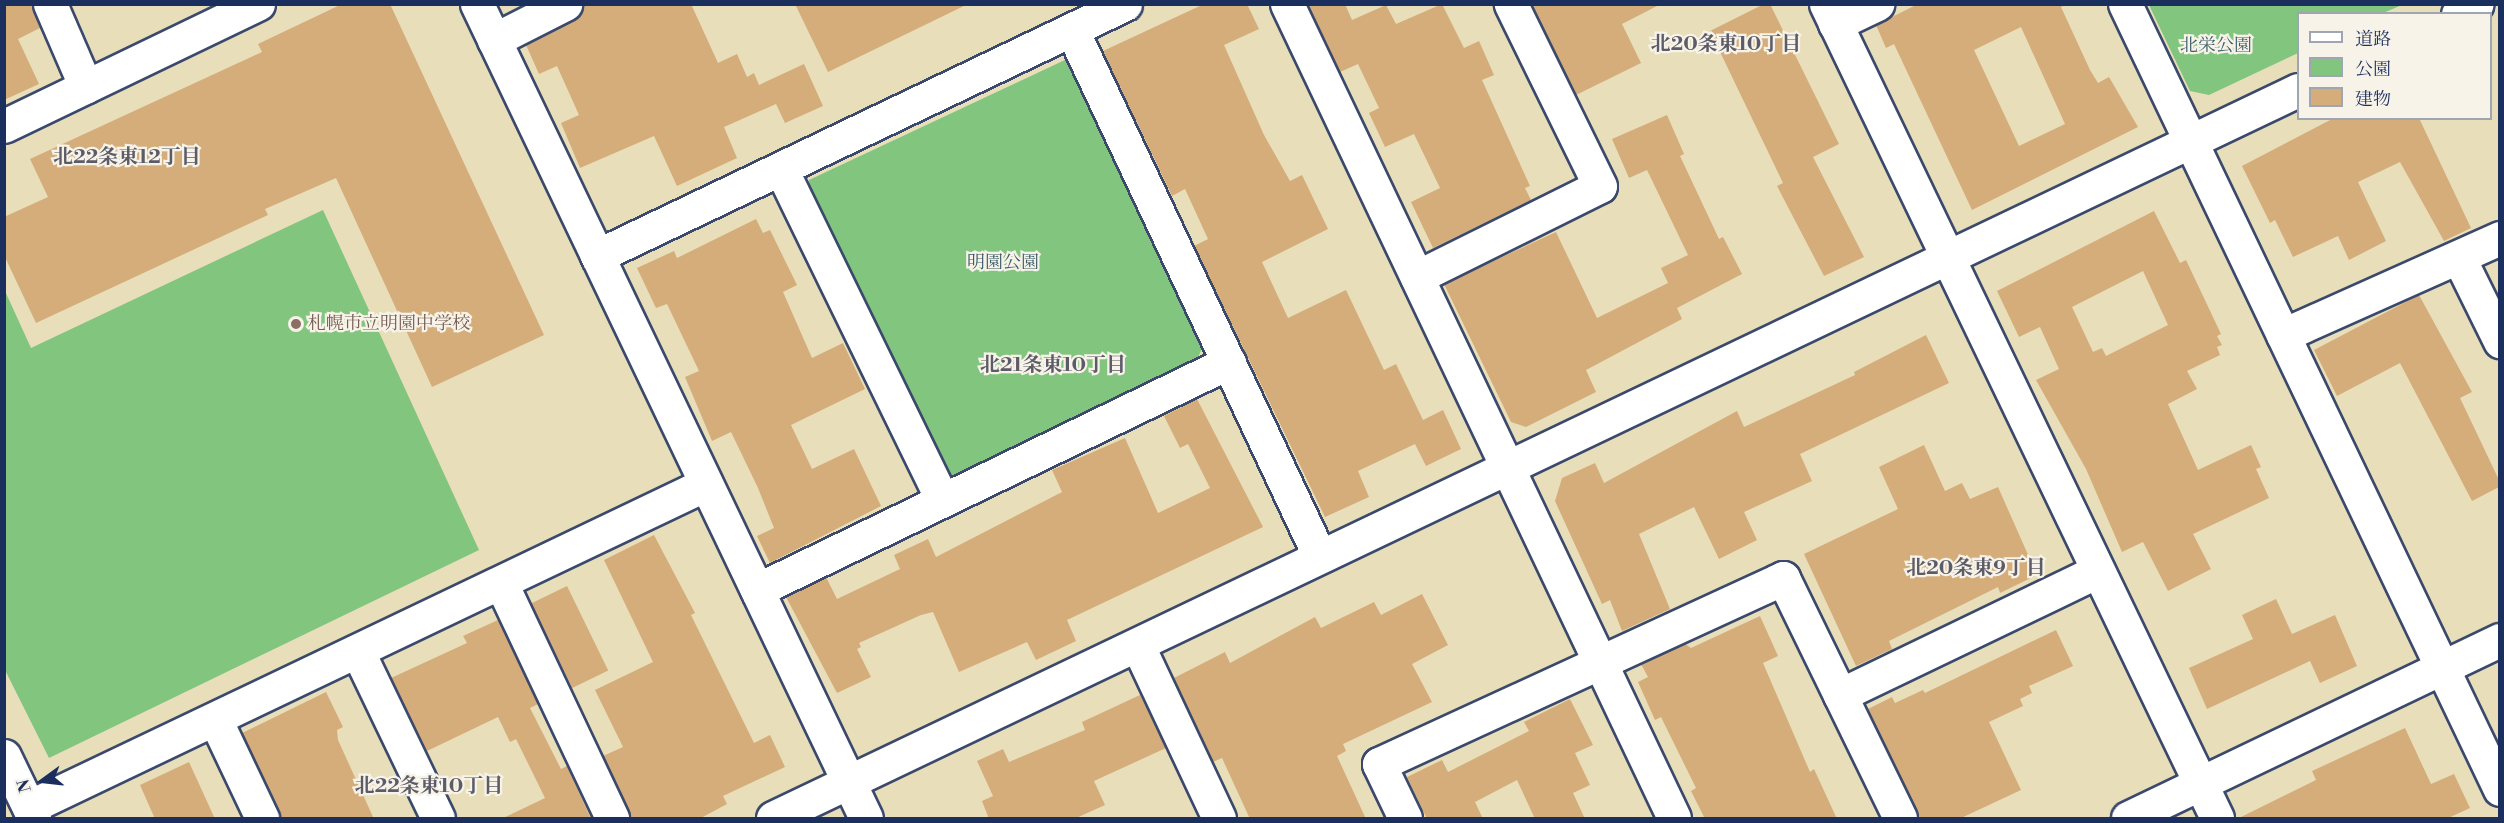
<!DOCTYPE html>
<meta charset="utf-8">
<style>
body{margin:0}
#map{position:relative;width:2504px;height:823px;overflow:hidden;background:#e8deba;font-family:"Libre Bodoni","Noto Serif JP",serif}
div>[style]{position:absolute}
.green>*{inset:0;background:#81c57f}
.building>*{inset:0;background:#d5ad7a;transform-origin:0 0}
.roads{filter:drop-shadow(2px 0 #3a496c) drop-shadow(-2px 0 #3a496c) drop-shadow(0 2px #3a496c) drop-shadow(0 -2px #3a496c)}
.minor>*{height:33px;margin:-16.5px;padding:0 16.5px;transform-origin:16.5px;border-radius:16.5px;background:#fff}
.dots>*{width:16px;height:16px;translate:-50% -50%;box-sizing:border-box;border:3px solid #f7f3e8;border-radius:50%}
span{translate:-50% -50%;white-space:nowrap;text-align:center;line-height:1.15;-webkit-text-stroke:4.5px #f7f3e8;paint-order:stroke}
.park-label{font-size:18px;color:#3a5c68}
.education-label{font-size:18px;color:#785e54}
.left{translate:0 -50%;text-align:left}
.neighbourhood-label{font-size:20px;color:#5c5b68;font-weight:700}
.frame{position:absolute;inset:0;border:6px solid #1b2f5e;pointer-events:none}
.legend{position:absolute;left:2297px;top:12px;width:195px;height:108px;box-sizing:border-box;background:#f7f3e8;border:2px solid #9fa5b1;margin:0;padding:8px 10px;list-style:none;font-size:18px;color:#1b2f5e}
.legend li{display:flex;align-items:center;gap:12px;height:30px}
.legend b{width:30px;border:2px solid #9fa5b1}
.north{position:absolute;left:12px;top:751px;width:60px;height:60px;-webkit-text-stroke:4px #f7f3e8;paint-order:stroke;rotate:255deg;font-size:16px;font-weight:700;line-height:24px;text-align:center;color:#1b2f5e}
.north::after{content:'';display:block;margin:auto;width:21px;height:27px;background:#1b2f5e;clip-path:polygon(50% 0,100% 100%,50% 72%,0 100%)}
</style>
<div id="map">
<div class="green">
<i style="clip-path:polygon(2149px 5px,2402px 5px,2383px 13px,2298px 14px,2298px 53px,2209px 95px,2190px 91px)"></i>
<i style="clip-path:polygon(1067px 59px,1077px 63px,1202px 348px,1195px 365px,952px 484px,807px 196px,809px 180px)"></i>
<i style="clip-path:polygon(323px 210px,479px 550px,49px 758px,5px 670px,5px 291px,31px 348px)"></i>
</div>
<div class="building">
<i style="clip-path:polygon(4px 4px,32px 4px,40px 28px,18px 39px,39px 84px,4px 100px)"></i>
<i style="clip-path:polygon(342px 4px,390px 4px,544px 335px,432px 387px,336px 178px,265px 209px,268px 215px,36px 323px,4px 255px,4px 217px,48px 197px,30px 159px,262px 52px,258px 44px)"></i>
<i style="clip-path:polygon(584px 4px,691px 4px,718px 63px,737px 54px,747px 77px,754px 73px,759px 85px,804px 64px,823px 106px,785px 123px,776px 104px,724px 127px,737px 158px,677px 186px,654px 136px,580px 168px,561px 123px,579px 115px,557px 66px,539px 74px,526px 45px,573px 21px)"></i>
<i style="clip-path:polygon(795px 4px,968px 4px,828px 72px)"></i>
<i style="clip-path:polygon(1204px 4px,1247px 4px,1259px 29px,1224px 45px,1264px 135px,1290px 181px,1302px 175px,1328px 229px,1262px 262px,1288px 318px,1346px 290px,1384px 370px,1396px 364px,1423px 420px,1443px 410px,1461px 449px,1426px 466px,1415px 444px,1358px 471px,1369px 497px,1325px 517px,1194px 246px,1208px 239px,1185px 189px,1172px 196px,1103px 51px)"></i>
<i style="clip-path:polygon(1308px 4px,1345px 4px,1352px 20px,1386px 5px,1396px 24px,1442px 4px,1464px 48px,1479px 41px,1494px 75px,1482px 80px,1530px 186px,1525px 188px,1531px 200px,1433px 248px,1411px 202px,1440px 188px,1414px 134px,1385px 147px,1369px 113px,1379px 108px,1358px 64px,1340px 72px)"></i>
<i style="clip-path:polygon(1532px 4px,1661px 4px,1622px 24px,1641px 63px,1576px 95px)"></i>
<i style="clip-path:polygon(1764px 4px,1770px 4px,1839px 144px,1813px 157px,1864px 257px,1824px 276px,1777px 186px,1783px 183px,1710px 31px)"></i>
<i style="clip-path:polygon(evenodd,1918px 4px,2067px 4px,2061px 7px,2090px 70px,2098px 83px,2109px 77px,2138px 127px,1972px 210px,1894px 44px,1886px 48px,1876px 25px,1918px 4px,2021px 27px,2065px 124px,2019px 146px,1974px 50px,2021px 27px)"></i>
<i style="clip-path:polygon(1667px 115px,1684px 154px,1680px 156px,1719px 239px,1723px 237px,1742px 274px,1677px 308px,1682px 319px,1586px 370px,1596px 392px,1526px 427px,1511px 422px,1444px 284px,1556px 232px,1597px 318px,1668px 283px,1661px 268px,1688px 255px,1647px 170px,1629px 178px,1612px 139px)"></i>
<i style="clip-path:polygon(2334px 118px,2419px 118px,2471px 228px,2444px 241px,2400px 162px,2358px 182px,2386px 241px,2349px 260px,2338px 236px,2293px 257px,2275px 220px,2270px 223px,2242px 166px)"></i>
<i style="clip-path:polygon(evenodd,2154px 211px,2180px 263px,2186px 260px,2221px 334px,2217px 336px,2222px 345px,2217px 347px,2220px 355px,2187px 371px,2197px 389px,2168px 404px,2198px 470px,2251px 445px,2261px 467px,2256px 469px,2269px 498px,2193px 534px,2211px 569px,2168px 591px,2143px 542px,2122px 552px,2086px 469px,2036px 380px,2059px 369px,2040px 327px,2019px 337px,1997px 291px,2154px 211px,2143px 271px,2168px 325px,2106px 356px,2102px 348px,2093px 352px,2072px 307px,2143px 271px)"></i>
<i style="clip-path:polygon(756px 219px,763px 233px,770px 230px,797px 285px,783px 292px,812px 358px,843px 343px,865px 389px,791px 425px,812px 469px,854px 449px,881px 506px,770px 563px,757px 536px,774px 528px,758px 488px,731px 432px,712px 441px,685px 377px,699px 371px,667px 304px,656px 308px,637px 268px,674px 251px,677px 258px)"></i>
<i style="clip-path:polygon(2419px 295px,2472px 392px,2460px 398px,2499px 480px,2499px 487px,2472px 501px,2400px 363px,2337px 396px,2314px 350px)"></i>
<i style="clip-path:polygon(1926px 335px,1949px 383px,1800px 454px,1812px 481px,1744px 512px,1757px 540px,1719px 559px,1694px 507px,1639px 534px,1670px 609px,1622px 631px,1610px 600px,1602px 604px,1555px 501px,1562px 478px,1595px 463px,1604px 483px,1737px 411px,1744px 427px,1855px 375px,1854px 372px)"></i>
<i style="clip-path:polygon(1197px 399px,1263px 527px,1067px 620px,1076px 641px,1036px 660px,1027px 642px,959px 672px,933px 612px,921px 615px,859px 643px,861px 647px,857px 649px,871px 677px,837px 693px,786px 597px,826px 577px,837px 599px,900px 569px,894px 555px,928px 539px,936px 557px,1062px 492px,1052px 470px,1125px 438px,1158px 513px,1210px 488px,1188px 444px,1180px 448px,1164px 416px)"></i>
<i style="clip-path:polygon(1924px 445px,1945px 491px,1962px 483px,1970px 499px,1998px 487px,2037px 575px,2000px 593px,1998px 587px,1889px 641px,1892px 649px,1856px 666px,1804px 554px,1898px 509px,1879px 467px)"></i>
<i style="clip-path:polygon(654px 535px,695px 613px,691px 615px,754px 743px,770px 735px,785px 767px,723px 796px,727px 804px,699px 819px,631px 819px,603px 756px,623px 747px,595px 690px,653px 662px,604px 560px)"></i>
<i style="left:567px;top:586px;width:94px;height:40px;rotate:64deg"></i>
<i style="clip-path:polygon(1422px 594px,1448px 645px,1412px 664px,1432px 702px,1343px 744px,1346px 751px,1337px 756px,1366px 819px,1250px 819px,1222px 758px,1213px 762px,1174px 678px,1225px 652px,1230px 663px,1315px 617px,1321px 628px,1374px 602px,1381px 615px)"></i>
<i style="clip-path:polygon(2276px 599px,2292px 634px,2335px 615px,2357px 666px,2320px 683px,2310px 661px,2207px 709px,2189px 668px,2253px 639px,2242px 615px)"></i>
<i style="clip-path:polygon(1760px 616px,1778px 656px,1763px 663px,1810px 772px,1814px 769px,1837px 819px,1705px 819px,1691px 791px,1696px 788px,1661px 717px,1655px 720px,1638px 682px,1648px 677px,1641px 664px,1685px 644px,1691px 648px)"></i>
<i style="clip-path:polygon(498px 620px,538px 704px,530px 708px,561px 769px,567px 766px,591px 819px,501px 819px,545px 798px,516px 739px,510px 742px,498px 717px,427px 751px,391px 678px,467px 643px,463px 636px)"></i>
<i style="clip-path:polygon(2056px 630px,2073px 666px,2029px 686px,2032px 693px,2020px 699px,2023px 706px,1989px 722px,2021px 790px,1959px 819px,1919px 819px,1868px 709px,1892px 697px,1895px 703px,1923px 690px,1925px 693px)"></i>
<i style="clip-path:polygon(326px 692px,343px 727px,337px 730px,338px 740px,374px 819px,281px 819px,242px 733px)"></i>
<i style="clip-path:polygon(1140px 695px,1166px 748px,1094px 781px,1105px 805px,1074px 819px,989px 819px,982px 801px,993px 796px,977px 761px,1003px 749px,1009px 762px,1085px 730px,1082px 722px)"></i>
<i style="clip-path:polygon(1570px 699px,1593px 745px,1575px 753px,1590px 785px,1573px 793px,1585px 819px,1535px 819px,1517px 780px,1475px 802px,1483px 819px,1427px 819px,1407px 777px,1442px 760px,1448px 772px,1529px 731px,1524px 722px)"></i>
<i style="clip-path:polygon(2405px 728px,2431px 784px,2454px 774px,2470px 808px,2446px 819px,2237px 819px,2316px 780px,2312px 771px)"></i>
<i style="clip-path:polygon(189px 762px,215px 819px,155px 819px,140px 785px)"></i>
</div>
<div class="roads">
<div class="minor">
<i style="left:50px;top:4px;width:90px;rotate:66.6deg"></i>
<i style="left:477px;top:4px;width:902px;rotate:64.46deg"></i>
<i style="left:1287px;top:4px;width:901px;rotate:64.57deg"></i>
<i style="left:1826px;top:4px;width:903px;rotate:64.34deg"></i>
<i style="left:2125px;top:4px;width:870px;rotate:64.47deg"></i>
<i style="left:2458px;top:14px;width:21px;rotate:-28deg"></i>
<i style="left:1835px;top:24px;width:47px;rotate:-25.5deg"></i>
<i style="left:1072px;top:30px;width:582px;rotate:64.8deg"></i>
<i style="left:494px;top:40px;width:80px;rotate:-26.9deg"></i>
<i style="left:4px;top:126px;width:282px;rotate:-25.7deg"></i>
<i style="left:781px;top:169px;width:367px;rotate:64deg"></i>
<i style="left:597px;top:256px;width:585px;rotate:-25.51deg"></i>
<i style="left:2459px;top:258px;width:93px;rotate:63.7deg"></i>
<i style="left:1417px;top:277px;width:204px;rotate:-26.4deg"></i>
<i style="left:1600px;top:186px;width:203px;rotate:-116.1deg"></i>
<i style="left:2283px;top:335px;width:238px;rotate:-24.1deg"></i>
<i style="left:501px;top:583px;width:260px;rotate:64.7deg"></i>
<i style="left:757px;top:590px;width:524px;rotate:-25.78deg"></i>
<i style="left:1138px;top:646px;width:190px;rotate:64.8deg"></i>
<i style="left:358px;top:652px;width:184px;rotate:64.3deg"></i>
<i style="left:1840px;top:695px;width:286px;rotate:-25.7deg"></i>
<i style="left:215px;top:719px;width:110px;rotate:64.6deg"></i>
<i style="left:4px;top:756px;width:69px;rotate:64.2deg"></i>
<i style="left:29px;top:807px;width:750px;rotate:-25.51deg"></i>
<i style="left:773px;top:818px;width:1690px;rotate:-25.52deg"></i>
<i style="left:1405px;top:818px;width:60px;rotate:-115.7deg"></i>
<i style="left:1379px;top:764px;width:445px;rotate:-24.7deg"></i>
<i style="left:1783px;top:578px;width:267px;rotate:64deg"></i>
<i style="left:2128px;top:818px;width:412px;rotate:-25.6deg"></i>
</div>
</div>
<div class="dots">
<i style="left:296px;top:324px;background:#8d6e63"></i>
</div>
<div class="park-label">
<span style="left:2216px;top:46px">北栄公園</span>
<span style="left:1003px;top:263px">明園公園</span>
</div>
<div class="education-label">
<span class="left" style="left:308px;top:324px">札幌市立明園中学校</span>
</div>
<div class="neighbourhood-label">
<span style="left:1726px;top:44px">北20条東10丁目</span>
<span style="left:127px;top:157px">北22条東12丁目</span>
<span style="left:1053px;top:365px">北21条東10丁目</span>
<span style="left:1976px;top:568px">北20条東9丁目</span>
<span style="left:429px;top:786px">北22条東10丁目</span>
</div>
<div class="frame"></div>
<ul class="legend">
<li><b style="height:8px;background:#fff"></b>道路</li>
<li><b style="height:16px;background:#81c57f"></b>公園</li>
<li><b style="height:16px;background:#d5ad7a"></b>建物</li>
</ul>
<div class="north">N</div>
</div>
